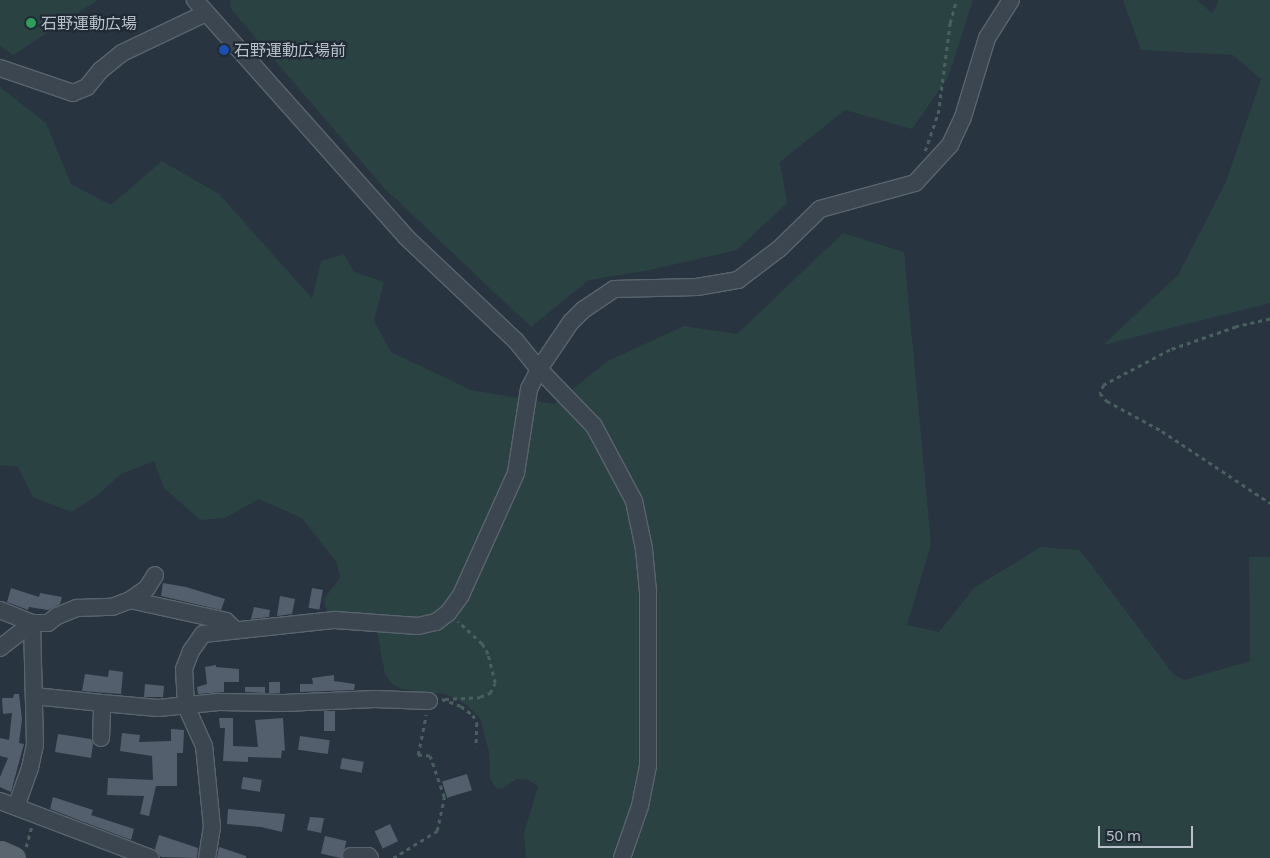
<!DOCTYPE html>
<meta charset="utf-8">
<style>
body{margin:0}
#map{position:relative;width:1270px;height:858px;overflow:hidden;background:#283440;font-family:"Noto Sans","Noto Sans JP",sans-serif}
div>[style]{position:absolute}
.green>*{inset:0;background:#2b4242}
.building>*{inset:0;background:#535f6d;transform-origin:0 0}
.path>*{height:2.5px;margin-top:-1.25px;transform-origin:0;background:repeating-linear-gradient(90deg,#4a5f5f 0 4px,transparent 0 8px)}
.roads{filter:drop-shadow(1px 0 #59646d) drop-shadow(-1px 0 #59646d) drop-shadow(0 1px #59646d) drop-shadow(0 -1px #59646d)}
.minor>*{height:16px;margin:-8px;padding:0 8px;transform-origin:8px;border-radius:8px;background:#3c4650}
.major>*{height:21px;margin:-10.5px;padding:0 10.5px;transform-origin:10.5px;border-radius:10.5px;background:#5a656f}
.dots>*{width:14px;height:14px;translate:-50% -50%;box-sizing:border-box;border:2px solid #202b35;border-radius:50%}
span{translate:-50% -50%;white-space:nowrap;text-align:center;line-height:1.15;-webkit-text-stroke:4.5px #202b35;paint-order:stroke}
.poi-label{font-size:16px;color:#b8c1ca}
.left{translate:0 -50%;text-align:left}
.scale{position:absolute;left:1098px;top:826px;width:95px;height:22px;box-sizing:border-box;border:2px solid #b8c1ca;border-top:0;padding-left:6px;font-size:15px;line-height:18px;white-space:nowrap;color:#b8c1ca;-webkit-text-stroke:4px #202b35;paint-order:stroke}
</style>
<div id="map">
<div class="green">
<i style="clip-path:polygon(0 0,98px 0,13px 55px,0 46px)"></i>
<i style="clip-path:polygon(230px 0,973px 0,948px 78px,912px 129px,845px 110px,780px 162px,787px 203px,737px 250px,650px 270px,589px 280px,531px 327px,384px 188px,231px 9px)"></i>
<i style="clip-path:polygon(1123px 0,1197px 0,1212px 13px,1219px 0,1270px 0,1270px 303px,1103px 345px,1178px 275px,1226px 182px,1261px 79px,1233px 55px,1141px 50px)"></i>
<i style="clip-path:polygon(0 87px,46px 123px,71px 184px,111px 205px,162px 161px,219px 194px,312px 298px,321px 261px,344px 254px,354px 272px,384px 282px,374px 321px,391px 352px,471px 390px,554px 404px,608px 361px,684px 326px,737px 334px,843px 233px,904px 252px,931px 544px,907px 625px,939px 632px,974px 588px,1041px 547px,1080px 550px,1174px 675px,1184px 680px,1250px 661px,1249px 557px,1270px 557px,1270px 858px,526px 858px,524px 833px,538px 786px,528px 780px,517px 779px,502px 789px,496px 788px,490px 779px,489px 752px,480px 718px,467px 705px,446px 694px,401px 689px,392px 684px,385px 674px,376px 626px,338px 616px,326px 609px,324px 599px,340px 578px,337px 563px,302px 518px,259px 499px,225px 518px,200px 520px,164px 488px,154px 461px,121px 474px,95px 497px,71px 512px,33px 497px,18px 467px,0 465px)"></i>
</div>
<div class="building">
<i style="clip-path:polygon(163px 583px,186px 587px,225px 599px,221px 610px,161px 596px)"></i>
<i style="clip-path:polygon(11px 588px,39px 597px,40px 593px,62px 597px,60px 604px,48px 610px,29px 607px,28px 610px,7px 602px)"></i>
<i style="left:312px;top:588px;width:11px;height:20px;rotate:10deg"></i>
<i style="clip-path:polygon(280px 596px,295px 599px,292px 614px,277px 616px)"></i>
<i style="clip-path:polygon(254px 607px,270px 610px,269px 617px,251px 619px)"></i>
<i style="clip-path:polygon(216px 665px,216px 667px,239px 669px,239px 682px,224px 682px,224px 692px,198px 694px,197px 687px,207px 684px,205px 667px)"></i>
<i style="clip-path:polygon(109px 670px,123px 672px,121px 694px,82px 691px,85px 674px,108px 677px)"></i>
<i style="clip-path:polygon(334px 675px,334px 681px,355px 684px,354px 690px,300px 692px,300px 684px,313px 684px,312px 678px)"></i>
<i style="left:269px;top:682px;width:11px;height:11px"></i>
<i style="clip-path:polygon(145px 684px,164px 686px,163px 697px,144px 697px)"></i>
<i style="clip-path:polygon(245px 687px,265px 687px,265px 693px,245px 692px)"></i>
<i style="clip-path:polygon(14px 694px,19px 694px,22px 719px,19px 743px,24px 744px,11px 792px,0 787px,0 777px,8px 758px,0 756px,0 738px,9px 740px,12px 713px,3px 714px,2px 698px,13px 698px)"></i>
<i style="left:324px;top:711px;width:11px;height:20px"></i>
<i style="clip-path:polygon(219px 718px,233px 718px,233px 746px,258px 747px,255px 720px,283px 718px,285px 751px,282px 750px,281px 758px,248px 757px,248px 762px,223px 761px,225px 728px,220px 728px)"></i>
<i style="clip-path:polygon(171px 729px,184px 730px,183px 753px,177px 753px,177px 786px,156px 786px,149px 816px,140px 814px,144px 796px,107px 795px,108px 778px,153px 780px,152px 756px,120px 751px,122px 733px,140px 735px,139px 742px,171px 741px)"></i>
<i style="clip-path:polygon(58px 734px,91px 739px,93px 744px,91px 758px,55px 752px)"></i>
<i style="left:300px;top:736px;width:30px;height:14px;rotate:8deg"></i>
<i style="left:342px;top:758px;width:22px;height:11px;rotate:10deg"></i>
<i style="left:467px;top:774px;width:17px;height:26px;rotate:73deg"></i>
<i style="left:243px;top:777px;width:19px;height:12px;rotate:9deg"></i>
<i style="clip-path:polygon(53px 797px,93px 810px,91px 815px,134px 829px,131px 840px,50px 809px)"></i>
<i style="clip-path:polygon(228px 809px,285px 814px,282px 832px,261px 827px,227px 824px)"></i>
<i style="clip-path:polygon(310px 817px,324px 818px,321px 833px,307px 830px)"></i>
<i style="left:390px;top:824px;width:19px;height:17px;rotate:65deg"></i>
<i style="clip-path:polygon(159px 835px,198px 848px,197px 858px,161px 857px,155px 849px)"></i>
<i style="left:325px;top:836px;width:22px;height:18px;rotate:13deg"></i>
<i style="clip-path:polygon(219px 847px,246px 856px,246px 858px,217px 858px)"></i>
</div>
<div class="path">
<i style="left:925px;top:151px;width:39px;rotate:-71deg"></i>
<i style="left:938px;top:114px;width:92px;rotate:-82.5deg"></i>
<i style="left:950px;top:23px;width:24px;rotate:-75deg"></i>
<i style="left:1270px;top:319px;width:35px;rotate:167deg"></i>
<i style="left:1236px;top:327px;width:70px;rotate:160.8deg"></i>
<i style="left:1170px;top:350px;width:75px;rotate:152.1deg"></i>
<i style="left:1104px;top:385px;width:9px;rotate:117deg"></i>
<i style="left:1100px;top:393px;width:11px;rotate:49deg"></i>
<i style="left:1107px;top:401px;width:63px;rotate:28.6deg"></i>
<i style="left:1162px;top:431px;width:130px;rotate:33.7deg"></i>
<i style="left:442px;top:699px;width:20px;rotate:20deg"></i>
<i style="left:461px;top:706px;width:15px;rotate:37deg"></i>
<i style="left:473px;top:715px;width:9px;rotate:63deg"></i>
<i style="left:477px;top:723px;width:24px;rotate:92deg"></i>
<i style="left:445px;top:699px;width:35px;rotate:-3deg"></i>
<i style="left:480px;top:697px;width:11px;rotate:-22deg"></i>
<i style="left:490px;top:693px;width:11px;rotate:-63deg"></i>
<i style="left:495px;top:683px;width:30px;rotate:-104deg"></i>
<i style="left:488px;top:654px;width:12px;rotate:-121deg"></i>
<i style="left:482px;top:644px;width:33px;rotate:-137deg"></i>
<i style="left:26px;top:847px;width:20px;rotate:-75deg"></i>
<i style="left:393px;top:858px;width:52px;rotate:-31.5deg"></i>
<i style="left:437px;top:831px;width:35px;rotate:-78deg"></i>
<i style="left:444px;top:797px;width:43px;rotate:-108.9deg"></i>
<i style="left:430px;top:756px;width:12px;rotate:-175deg"></i>
<i style="left:418px;top:755px;width:41px;rotate:-78.7deg"></i>
</div>
<div class="roads">
<div class="minor">
<i style="left:195px;top:0;width:317px;rotate:48.3deg"></i>
<i style="left:406px;top:237px;width:151px;rotate:43.4deg"></i>
<i style="left:516px;top:341px;width:36px;rotate:51deg"></i>
<i style="left:539px;top:369px;width:79px;rotate:46deg"></i>
<i style="left:594px;top:426px;width:85px;rotate:61.9deg"></i>
<i style="left:634px;top:501px;width:49px;rotate:78.2deg"></i>
<i style="left:644px;top:549px;width:43px;rotate:84.7deg"></i>
<i style="left:648px;top:592px;width:174px;rotate:90deg"></i>
<i style="left:648px;top:766px;width:41px;rotate:101.3deg"></i>
<i style="left:640px;top:806px;width:55px;rotate:109.1deg"></i>
<i style="left:0;top:68px;width:77px;rotate:18.9deg"></i>
<i style="left:73px;top:93px;width:15px;rotate:-23deg"></i>
<i style="left:87px;top:87px;width:22px;rotate:-51deg"></i>
<i style="left:101px;top:70px;width:27px;rotate:-39deg"></i>
<i style="left:122px;top:53px;width:93px;rotate:-25.5deg"></i>
<i style="left:130px;top:600px;width:98px;rotate:12.3deg"></i>
<i style="left:226px;top:621px;width:13px;rotate:45deg"></i>
<i style="left:0;top:610px;width:35px;rotate:22deg"></i>
<i style="left:32px;top:623px;width:16px"></i>
<i style="left:48px;top:623px;width:11px;rotate:-38deg"></i>
<i style="left:57px;top:616px;width:22px;rotate:-22deg"></i>
<i style="left:77px;top:608px;width:35px;rotate:-2deg"></i>
<i style="left:112px;top:607px;width:19px;rotate:-21deg"></i>
<i style="left:130px;top:600px;width:21px;rotate:-35deg"></i>
<i style="left:147px;top:588px;width:15px;rotate:-58deg"></i>
<i style="left:0;top:648px;width:41px;rotate:-38deg"></i>
<i style="left:34px;top:696px;width:68px;rotate:5.9deg"></i>
<i style="left:101px;top:738px;width:35px;rotate:-88deg"></i>
<i style="left:102px;top:703px;width:56px;rotate:5.1deg"></i>
<i style="left:158px;top:708px;width:61px;rotate:-5.6deg"></i>
<i style="left:219px;top:702px;width:65px;rotate:0.9deg"></i>
<i style="left:284px;top:703px;width:91px;rotate:-2.5deg"></i>
<i style="left:375px;top:699px;width:54px;rotate:2.1deg"></i>
<i style="left:0;top:801px;width:161px;rotate:20.7deg"></i>
<i style="left:16px;top:807px;width:41px;rotate:-70.3deg"></i>
<i style="left:30px;top:768px;width:24px;rotate:-78deg"></i>
<i style="left:35px;top:745px;width:122px;rotate:-91.4deg"></i>
<i style="left:351px;top:856px;width:17px"></i>
<i style="left:368px;top:856px;width:3px;rotate:45deg"></i>
<i style="left:207px;top:858px;width:31px;rotate:-81deg"></i>
<i style="left:212px;top:827px;width:81px;rotate:-95.6deg"></i>
<i style="left:204px;top:746px;width:44px;rotate:-114.2deg"></i>
<i style="left:186px;top:706px;width:37px;rotate:-93deg"></i>
<i style="left:184px;top:669px;width:19px;rotate:-69deg"></i>
<i style="left:191px;top:651px;width:21px;rotate:-55deg"></i>
<i style="left:203px;top:634px;width:133px;rotate:-6.1deg"></i>
<i style="left:335px;top:620px;width:83px;rotate:4.1deg"></i>
<i style="left:418px;top:626px;width:18px;rotate:-13deg"></i>
<i style="left:436px;top:622px;width:15px;rotate:-37deg"></i>
<i style="left:448px;top:613px;width:22px;rotate:-54deg"></i>
<i style="left:461px;top:595px;width:134px;rotate:-65.7deg"></i>
<i style="left:516px;top:473px;width:85px;rotate:-81.2deg"></i>
<i style="left:529px;top:389px;width:22px;rotate:-63deg"></i>
<i style="left:539px;top:369px;width:57px;rotate:-55.8deg"></i>
<i style="left:571px;top:322px;width:17px;rotate:-45deg"></i>
<i style="left:583px;top:310px;width:37px;rotate:-34deg"></i>
<i style="left:614px;top:289px;width:83px;rotate:-1.4deg"></i>
<i style="left:697px;top:287px;width:42px;rotate:-9.7deg"></i>
<i style="left:738px;top:280px;width:51px;rotate:-37.1deg"></i>
<i style="left:779px;top:249px;width:57px;rotate:-44.3deg"></i>
<i style="left:820px;top:209px;width:98px;rotate:-15.3deg"></i>
<i style="left:915px;top:183px;width:52px;rotate:-47.4deg"></i>
<i style="left:950px;top:145px;width:31px;rotate:-65deg"></i>
<i style="left:963px;top:117px;width:83px;rotate:-73.1deg"></i>
<i style="left:987px;top:38px;width:45px;rotate:-57.7deg"></i>
</div>
<div class="major">
<i style="left:0;top:852px;width:15px;rotate:23deg"></i>
</div>
</div>
<div class="dots">
<i style="left:31px;top:23px;background:#2e9e5b"></i>
<i style="left:224px;top:50px;background:#1a4fb4"></i>
</div>
<div class="poi-label">
<span class="left" style="left:41px;top:23px">石野運動広場</span>
<span class="left" style="left:234px;top:50px">石野運動広場前</span>
</div>
<div class="scale">50 m</div>
</div>
